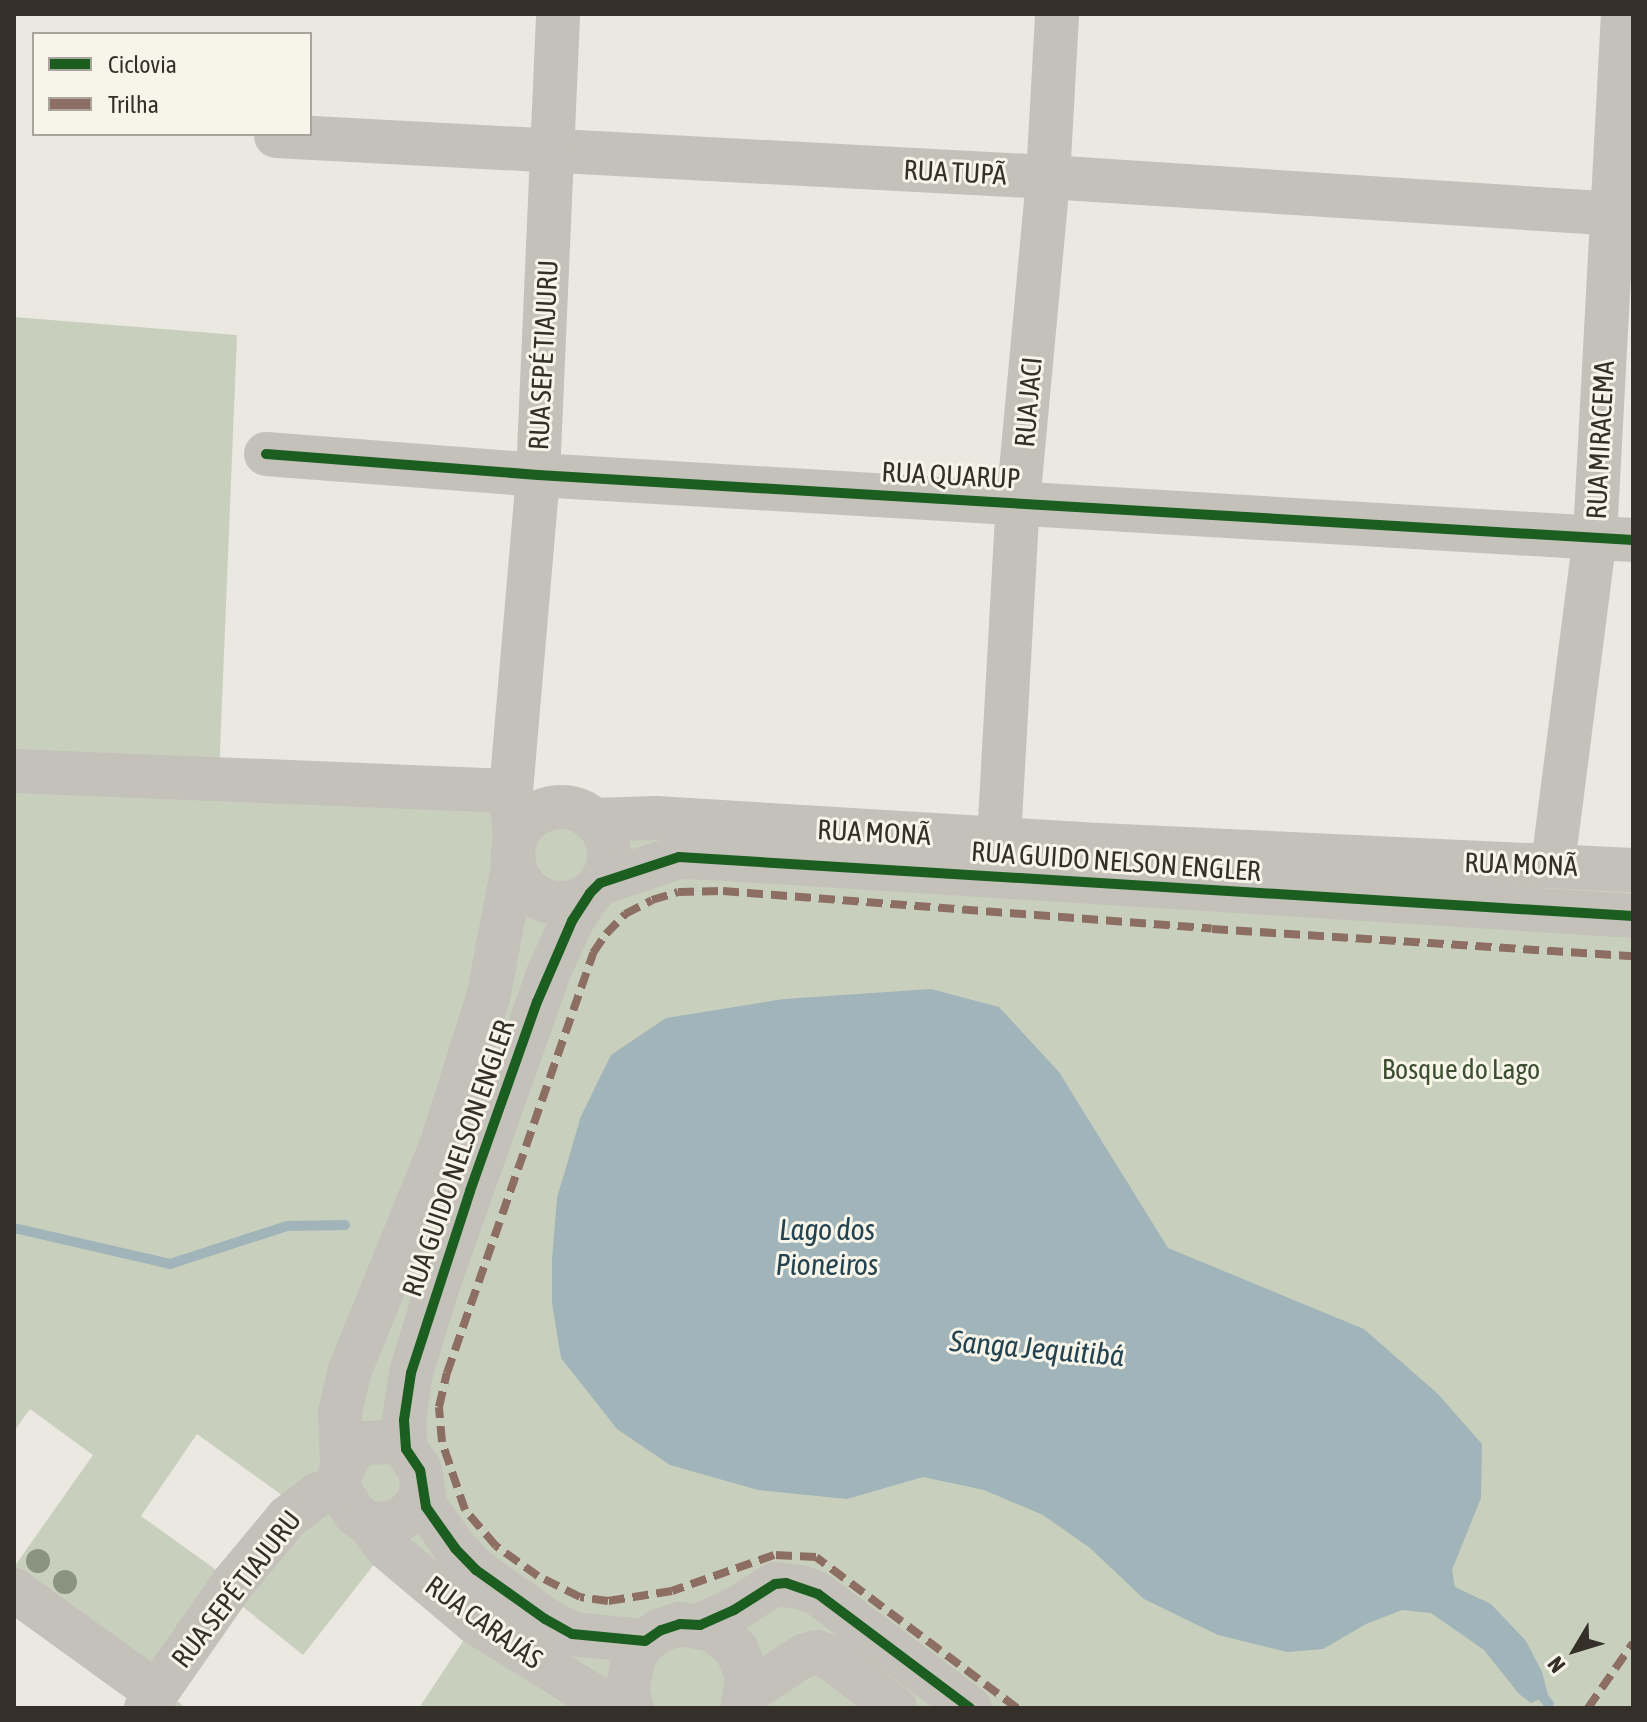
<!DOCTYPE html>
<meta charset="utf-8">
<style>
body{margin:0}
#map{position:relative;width:1647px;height:1722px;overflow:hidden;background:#ebe8e1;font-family:"Asap Condensed",sans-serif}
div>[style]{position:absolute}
.green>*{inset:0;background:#c8d0bd}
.water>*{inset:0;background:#a0b4b9}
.stream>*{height:10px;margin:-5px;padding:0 5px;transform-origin:5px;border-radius:5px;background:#a0b4b9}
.minor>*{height:44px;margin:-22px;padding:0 22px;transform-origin:22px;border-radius:22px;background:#c4c1ba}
.minor>.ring{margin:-22px;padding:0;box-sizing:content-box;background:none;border:44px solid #c4c1ba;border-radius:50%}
.quiet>*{height:8px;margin-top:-4px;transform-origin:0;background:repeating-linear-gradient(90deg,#8d6e63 0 16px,transparent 0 24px)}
.cycleway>*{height:10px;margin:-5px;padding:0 5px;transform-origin:5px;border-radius:5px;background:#1b5e20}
.trees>*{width:24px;height:24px;margin:-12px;border-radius:50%;background:#8b9480}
span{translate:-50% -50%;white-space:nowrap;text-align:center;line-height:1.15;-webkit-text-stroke:6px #f7f4e9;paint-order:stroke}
.street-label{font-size:28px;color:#342f29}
.park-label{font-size:28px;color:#3c4f30}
.water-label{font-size:30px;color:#244350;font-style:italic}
.frame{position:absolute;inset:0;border:16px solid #342f29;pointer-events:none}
.legend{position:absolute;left:32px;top:32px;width:280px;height:104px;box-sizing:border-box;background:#f7f4e9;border:2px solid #a9a59c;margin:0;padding:10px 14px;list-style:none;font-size:24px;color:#342f29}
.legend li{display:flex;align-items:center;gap:16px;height:40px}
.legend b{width:40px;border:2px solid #a9a59c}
.north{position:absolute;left:1535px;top:1610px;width:80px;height:80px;-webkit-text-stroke:6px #f7f4e9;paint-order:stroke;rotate:232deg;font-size:22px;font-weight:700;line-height:32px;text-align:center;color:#342f29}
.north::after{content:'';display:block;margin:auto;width:28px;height:36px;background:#342f29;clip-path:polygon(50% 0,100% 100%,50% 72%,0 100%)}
</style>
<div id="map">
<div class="green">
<i style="clip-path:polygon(evenodd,14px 317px,237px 335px,219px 776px,535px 816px,549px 808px,564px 807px,1633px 870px,1633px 1708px,419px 1708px,475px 1623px,387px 1548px,303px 1655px,227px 1594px,161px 1688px,186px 1708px,146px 1708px,14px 1590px,14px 1567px,93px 1455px,30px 1409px,14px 1431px,14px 317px,197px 1434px,290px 1501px,233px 1582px,141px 1516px,197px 1434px)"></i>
</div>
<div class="water">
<i style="clip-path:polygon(931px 989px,999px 1007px,1059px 1072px,1168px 1248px,1364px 1329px,1438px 1394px,1482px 1444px,1481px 1498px,1452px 1570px,1455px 1587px,1491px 1604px,1526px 1641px,1542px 1672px,1548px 1695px,1531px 1703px,1519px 1694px,1484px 1650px,1431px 1613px,1402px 1610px,1366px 1624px,1323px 1649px,1287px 1652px,1218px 1635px,1144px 1599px,1090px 1548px,1043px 1515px,984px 1490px,923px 1477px,847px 1499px,758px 1490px,670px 1465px,617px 1429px,561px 1358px,552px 1303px,552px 1259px,557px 1198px,581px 1116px,611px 1055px,666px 1018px,784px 999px)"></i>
</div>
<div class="stream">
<i style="left:14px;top:1228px;width:160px;rotate:13deg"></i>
<i style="left:170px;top:1264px;width:123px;rotate:-18deg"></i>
<i style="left:287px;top:1226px;width:58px;rotate:-1deg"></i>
<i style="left:1535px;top:1688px;width:21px;rotate:49deg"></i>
</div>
<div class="minor">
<i style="left:276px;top:136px;width:773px;rotate:3.04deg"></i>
<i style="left:1048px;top:177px;width:586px;rotate:3.72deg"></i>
<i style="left:266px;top:454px;width:273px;rotate:4.4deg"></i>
<i style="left:538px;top:475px;width:1097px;rotate:3.4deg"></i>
<i style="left:14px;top:771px;width:497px;rotate:2.3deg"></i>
<i class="ring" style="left:513px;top:807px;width:52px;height:52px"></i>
<i style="left:593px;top:820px;width:63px;rotate:-1.8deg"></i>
<i style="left:656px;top:818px;width:423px;rotate:3.5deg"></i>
<i style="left:1078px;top:844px;width:556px;rotate:2.68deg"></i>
<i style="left:999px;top:839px;width:337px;rotate:-86.8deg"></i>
<i style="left:1018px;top:503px;width:327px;rotate:-84.7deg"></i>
<i style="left:1048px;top:177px;width:163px;rotate:-86.8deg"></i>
<i style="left:515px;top:840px;width:49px;rotate:-94.7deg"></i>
<i style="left:511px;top:791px;width:317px;rotate:-85.1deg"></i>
<i style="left:538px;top:475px;width:461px;rotate:-87.5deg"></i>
<i style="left:1553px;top:864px;width:331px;rotate:-82.7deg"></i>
<i style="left:1595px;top:536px;width:523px;rotate:-86.93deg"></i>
<i style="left:600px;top:883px;width:83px;rotate:-18.2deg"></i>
<i style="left:679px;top:857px;width:30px;rotate:2deg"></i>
<i style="left:709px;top:858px;width:926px;rotate:3.59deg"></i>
<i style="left:406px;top:1449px;width:29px;rotate:-94deg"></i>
<i style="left:404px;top:1420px;width:48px;rotate:-81.5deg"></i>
<i style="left:411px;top:1373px;width:89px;rotate:-73deg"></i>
<i style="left:437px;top:1288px;width:333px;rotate:-70.5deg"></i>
<i style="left:548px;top:974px;width:58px;rotate:-65.6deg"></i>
<i style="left:572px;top:921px;width:33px;rotate:-57deg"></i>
<i style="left:342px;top:1465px;width:53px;rotate:-92.2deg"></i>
<i style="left:340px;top:1412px;width:43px;rotate:-76.6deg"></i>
<i style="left:350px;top:1370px;width:242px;rotate:-67.9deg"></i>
<i style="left:441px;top:1146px;width:155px;rotate:-72.4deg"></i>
<i style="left:488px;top:998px;width:138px;rotate:-79.2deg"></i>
<i style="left:422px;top:1485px;width:15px;rotate:101deg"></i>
<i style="left:419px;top:1500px;width:15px;rotate:127deg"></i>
<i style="left:410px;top:1512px;width:16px;rotate:145deg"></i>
<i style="left:397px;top:1521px;width:14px;rotate:168deg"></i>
<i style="left:383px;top:1524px;width:16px;rotate:-173deg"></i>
<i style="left:367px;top:1522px;width:13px;rotate:-148deg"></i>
<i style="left:356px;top:1515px;width:30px;rotate:-124deg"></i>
<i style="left:339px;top:1490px;width:14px;rotate:-90deg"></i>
<i style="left:339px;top:1476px;width:28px;rotate:-63deg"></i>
<i style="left:352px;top:1451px;width:14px;rotate:-34deg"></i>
<i style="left:364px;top:1443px;width:29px;rotate:-2deg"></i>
<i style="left:393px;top:1442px;width:15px;rotate:28deg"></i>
<i style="left:406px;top:1449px;width:25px;rotate:56deg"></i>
<i style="left:420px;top:1470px;width:37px;rotate:81deg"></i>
<i style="left:426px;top:1507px;width:50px;rotate:54.7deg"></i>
<i style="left:455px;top:1548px;width:30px;rotate:46deg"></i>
<i style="left:476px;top:1570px;width:85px;rotate:35.4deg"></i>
<i style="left:545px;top:1619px;width:31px;rotate:29deg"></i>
<i style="left:572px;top:1634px;width:73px;rotate:5.5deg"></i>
<i style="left:367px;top:1522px;width:33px;rotate:52deg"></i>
<i style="left:387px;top:1548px;width:116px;rotate:40.1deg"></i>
<i style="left:476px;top:1623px;width:161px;rotate:31.8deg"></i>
<i style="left:14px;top:1590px;width:176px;rotate:35.8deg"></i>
<i style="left:700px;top:1625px;width:37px;rotate:-24deg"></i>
<i style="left:734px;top:1610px;width:49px;rotate:-32.4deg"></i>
<i style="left:775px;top:1584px;width:26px;rotate:7deg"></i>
<i style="left:801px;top:1587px;width:18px;rotate:22deg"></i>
<i style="left:818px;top:1594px;width:190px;rotate:36.9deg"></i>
<i style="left:747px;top:1693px;width:67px;rotate:-33.5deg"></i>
<i style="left:803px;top:1656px;width:14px;rotate:-17deg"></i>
<i style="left:816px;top:1652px;width:13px;rotate:18deg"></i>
<i style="left:828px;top:1656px;width:85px;rotate:37.8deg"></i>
<i style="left:146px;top:1708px;width:152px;rotate:-55.2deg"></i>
<i style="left:233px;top:1583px;width:86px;rotate:-50.2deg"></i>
<i style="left:288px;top:1517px;width:38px;rotate:-37deg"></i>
<i style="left:318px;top:1494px;width:21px;rotate:-11deg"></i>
<i style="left:632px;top:1708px;width:18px;rotate:-106deg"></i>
<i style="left:627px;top:1691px;width:36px;rotate:-79deg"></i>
<i style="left:634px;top:1656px;width:19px;rotate:-54deg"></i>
<i style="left:645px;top:1641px;width:19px;rotate:-35deg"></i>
<i style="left:661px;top:1630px;width:20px;rotate:-18deg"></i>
<i style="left:680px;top:1624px;width:35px;rotate:10deg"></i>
<i style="left:714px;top:1630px;width:30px;rotate:41deg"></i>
<i style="left:737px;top:1650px;width:30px;rotate:70deg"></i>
<i style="left:747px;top:1678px;width:30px;rotate:99deg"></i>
</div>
<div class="quiet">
<i style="left:1017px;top:1708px;width:251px;rotate:-143.1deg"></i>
<i style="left:816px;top:1557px;width:42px;rotate:-177.3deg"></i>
<i style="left:774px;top:1555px;width:108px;rotate:160.6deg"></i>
<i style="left:672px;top:1591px;width:65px;rotate:171.1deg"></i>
<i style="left:608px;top:1601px;width:28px;rotate:-172deg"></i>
<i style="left:580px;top:1597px;width:47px;rotate:-153.4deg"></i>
<i style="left:538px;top:1576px;width:52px;rotate:-144.5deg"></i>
<i style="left:496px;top:1546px;width:48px;rotate:-130.7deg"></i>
<i style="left:465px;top:1510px;width:72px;rotate:-108.7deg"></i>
<i style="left:442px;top:1442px;width:35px;rotate:-95deg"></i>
<i style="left:439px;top:1407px;width:35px;rotate:-77deg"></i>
<i style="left:447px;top:1373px;width:445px;rotate:-70.8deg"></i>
<i style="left:593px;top:953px;width:23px;rotate:-56deg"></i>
<i style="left:606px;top:934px;width:28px;rotate:-46deg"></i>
<i style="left:625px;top:914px;width:30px;rotate:-27deg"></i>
<i style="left:652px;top:900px;width:27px;rotate:-17deg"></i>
<i style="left:678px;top:892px;width:45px;rotate:-1.3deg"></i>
<i style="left:723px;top:891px;width:490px;rotate:4.4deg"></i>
<i style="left:1212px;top:929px;width:422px;rotate:3.7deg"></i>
<i style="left:1588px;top:1708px;width:79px;rotate:-55.3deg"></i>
</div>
<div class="cycleway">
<i style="left:266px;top:454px;width:273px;rotate:4.4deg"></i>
<i style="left:538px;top:475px;width:1097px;rotate:3.4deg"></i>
<i style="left:970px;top:1708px;width:190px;rotate:-143.1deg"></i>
<i style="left:818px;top:1594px;width:34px;rotate:-161deg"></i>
<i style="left:786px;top:1583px;width:11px;rotate:175deg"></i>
<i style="left:775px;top:1584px;width:49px;rotate:147.6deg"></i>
<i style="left:734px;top:1610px;width:37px;rotate:156deg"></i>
<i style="left:700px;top:1625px;width:20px;rotate:-177deg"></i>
<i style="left:680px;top:1624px;width:20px;rotate:162deg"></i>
<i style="left:661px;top:1630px;width:19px;rotate:145deg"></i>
<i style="left:645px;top:1641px;width:73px;rotate:-174.5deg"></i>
<i style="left:572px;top:1634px;width:31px;rotate:-151deg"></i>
<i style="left:545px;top:1619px;width:85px;rotate:-144.6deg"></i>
<i style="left:476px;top:1570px;width:30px;rotate:-134deg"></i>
<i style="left:455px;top:1548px;width:50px;rotate:-125.3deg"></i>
<i style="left:426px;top:1507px;width:37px;rotate:-99deg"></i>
<i style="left:420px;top:1470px;width:25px;rotate:-124deg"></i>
<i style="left:406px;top:1449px;width:29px;rotate:-94deg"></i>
<i style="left:404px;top:1420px;width:48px;rotate:-81.5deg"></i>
<i style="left:411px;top:1373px;width:191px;rotate:-72deg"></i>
<i style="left:470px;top:1191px;width:201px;rotate:-70.5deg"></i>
<i style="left:537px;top:1002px;width:88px;rotate:-66.6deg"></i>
<i style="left:572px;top:921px;width:33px;rotate:-57deg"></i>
<i style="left:590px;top:893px;width:14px;rotate:-45deg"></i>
<i style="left:600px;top:883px;width:83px;rotate:-18.2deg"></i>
<i style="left:679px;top:857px;width:956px;rotate:3.54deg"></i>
</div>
<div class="trees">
<i style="left:38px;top:1561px"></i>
<i style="left:65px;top:1582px"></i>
</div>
<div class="street-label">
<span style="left:955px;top:172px;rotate:3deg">RUA TUPÃ</span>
<span style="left:543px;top:355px;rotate:-87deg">RUA SEPÉ TIAJURU</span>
<span style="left:1028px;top:402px;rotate:-85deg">RUA JACI</span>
<span style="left:1600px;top:440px;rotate:-87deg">RUA MIRACEMA</span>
<span style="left:951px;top:475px;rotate:3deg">RUA QUARUP</span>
<span style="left:874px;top:832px;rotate:3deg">RUA MONÃ</span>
<span style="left:1116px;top:861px;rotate:4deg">RUA GUIDO NELSON ENGLER</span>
<span style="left:1521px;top:864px;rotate:2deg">RUA MONÃ</span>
<span style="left:458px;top:1158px;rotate:-71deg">RUA GUIDO NELSON ENGLER</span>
<span style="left:236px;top:1589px;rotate:-52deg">RUA SEPÉ TIAJURU</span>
<span style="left:484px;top:1622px;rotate:36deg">RUA CARAJÁS</span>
</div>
<div class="park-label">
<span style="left:1461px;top:1069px">Bosque do Lago</span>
</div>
<div class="water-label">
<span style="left:827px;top:1246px">Lago dos<br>Pioneiros</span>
<span style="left:1037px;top:1348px;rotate:5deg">Sanga Jequitibá</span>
</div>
<div class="frame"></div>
<ul class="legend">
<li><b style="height:10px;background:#1b5e20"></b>Ciclovia</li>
<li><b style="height:10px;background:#8d6e63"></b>Trilha</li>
</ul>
<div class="north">N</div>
</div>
